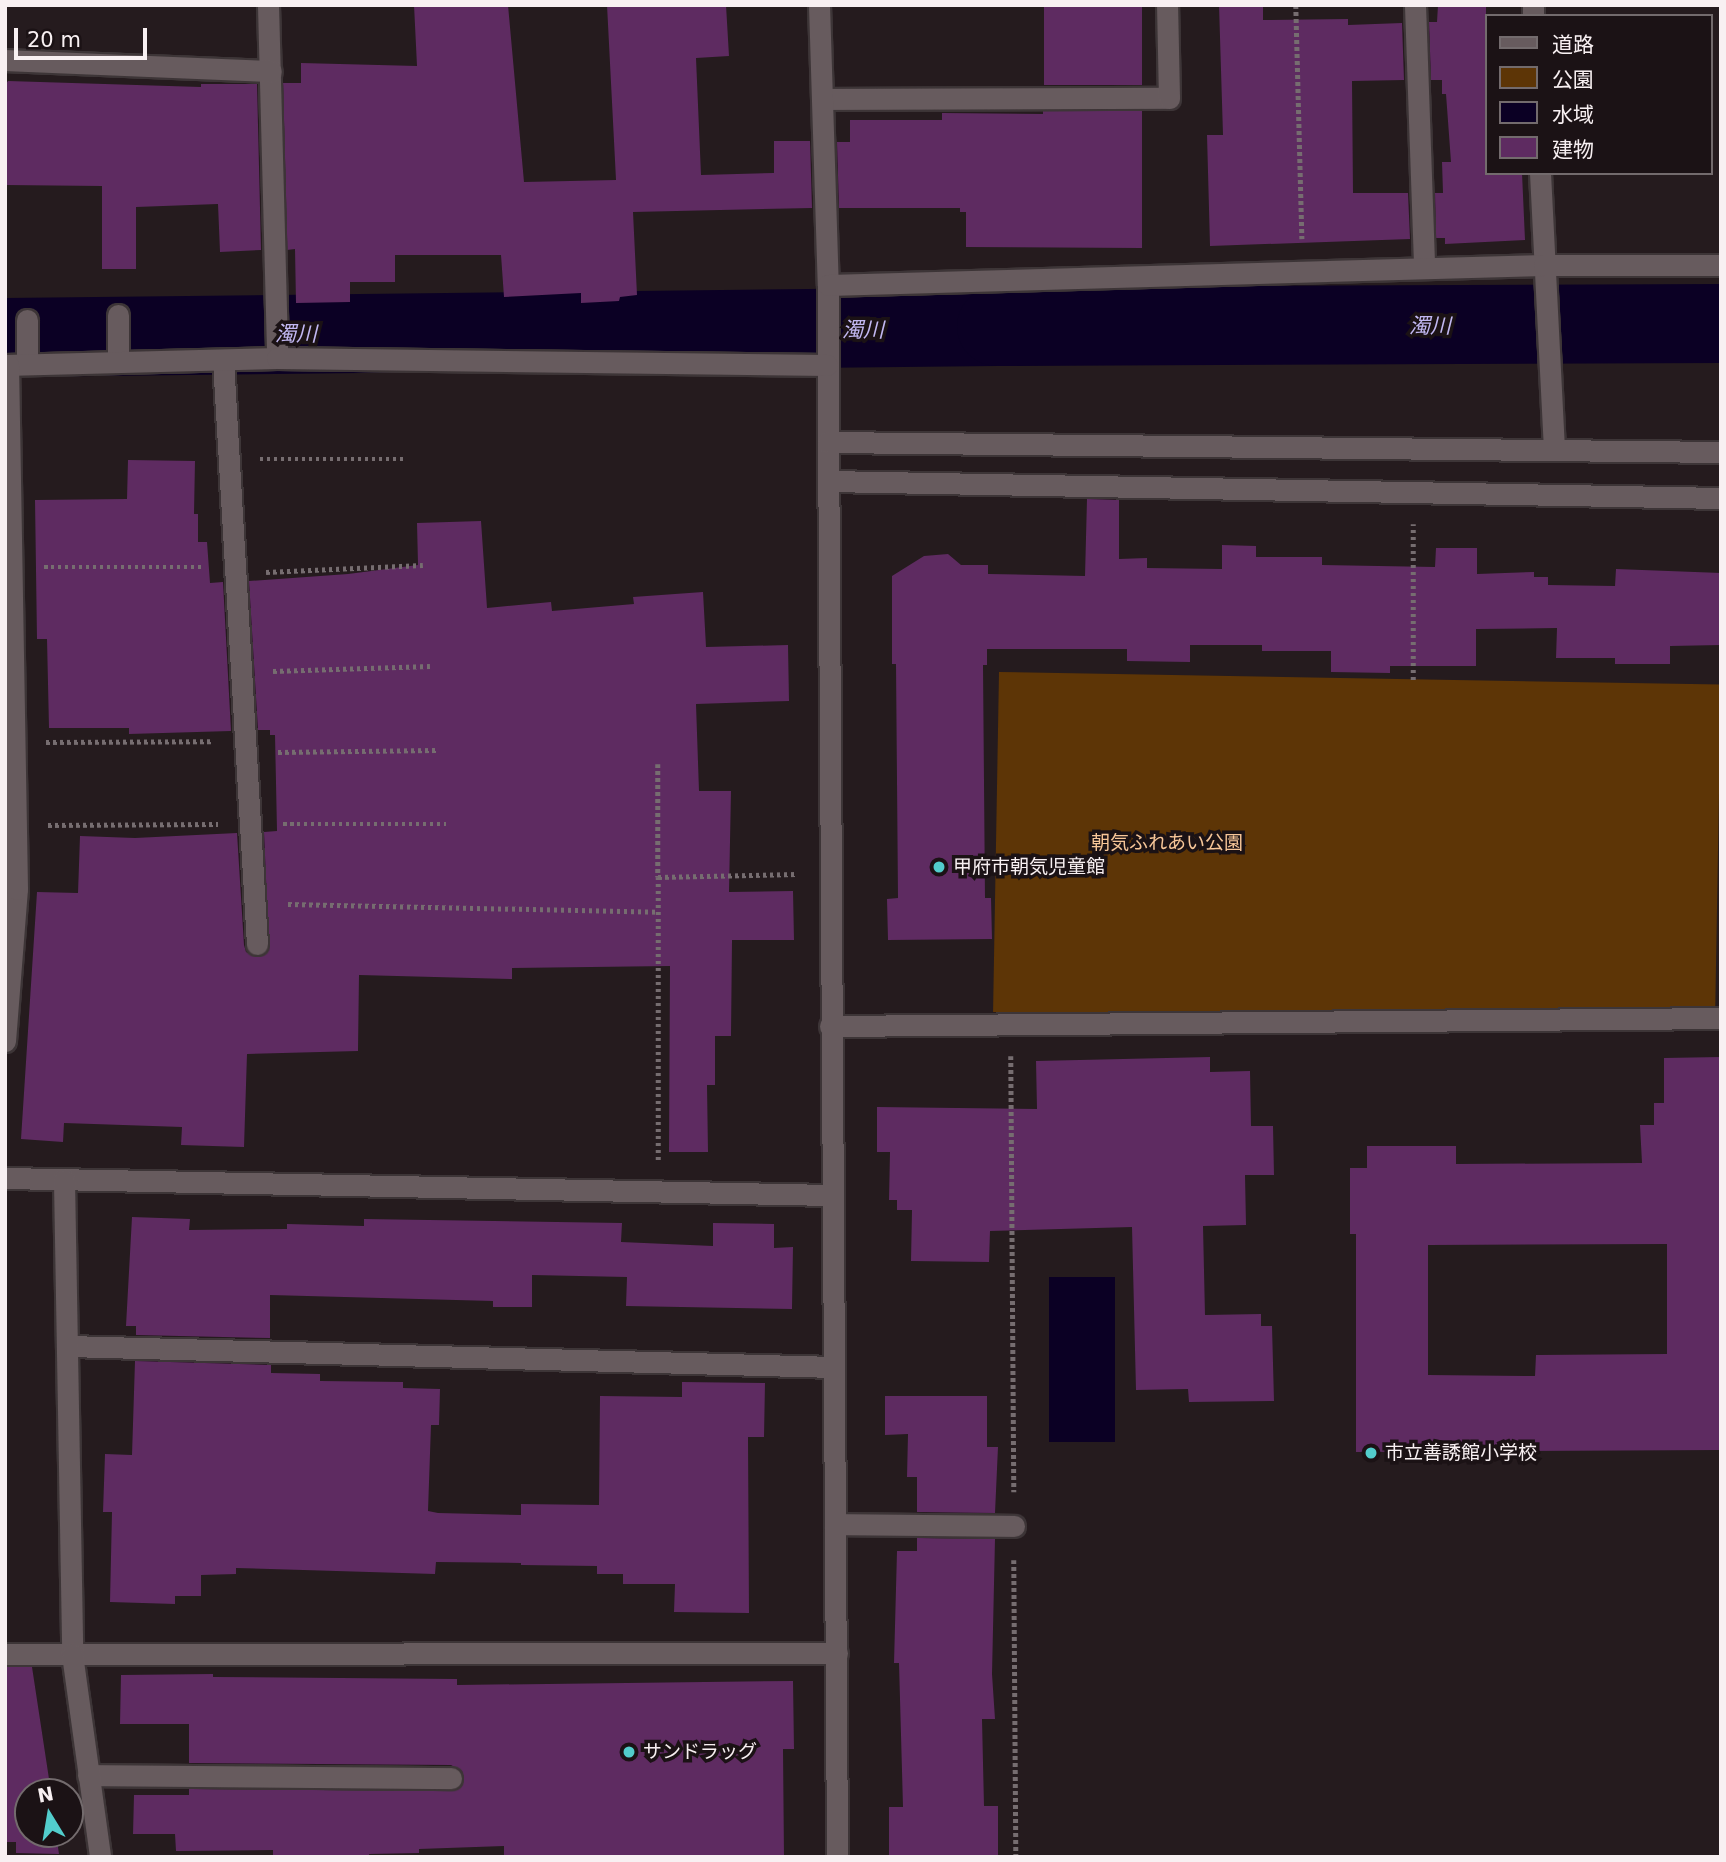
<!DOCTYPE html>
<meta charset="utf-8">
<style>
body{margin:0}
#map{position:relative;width:1726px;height:1862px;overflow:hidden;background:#251b1e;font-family:"DejaVu Sans","Noto Sans JP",sans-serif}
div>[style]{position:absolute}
.green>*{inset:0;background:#5d3506;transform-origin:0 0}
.water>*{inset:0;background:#0b0024;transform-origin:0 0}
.river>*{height:79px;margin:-39.5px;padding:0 39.5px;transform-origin:39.5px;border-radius:39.5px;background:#0b0024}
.building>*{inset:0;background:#5e2b61;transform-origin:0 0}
.path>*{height:4.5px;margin-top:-2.25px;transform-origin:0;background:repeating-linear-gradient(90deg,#766d70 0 3.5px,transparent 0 7px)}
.roads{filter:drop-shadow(2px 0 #3d3537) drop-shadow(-2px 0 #3d3537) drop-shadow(0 2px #3d3537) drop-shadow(0 -2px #3d3537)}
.service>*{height:21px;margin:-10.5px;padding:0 10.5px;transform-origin:10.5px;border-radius:10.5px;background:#675b5e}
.minor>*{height:21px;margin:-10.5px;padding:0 10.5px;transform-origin:10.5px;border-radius:10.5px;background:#675b5e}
.tertiary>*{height:21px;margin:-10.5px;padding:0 10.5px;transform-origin:10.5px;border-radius:10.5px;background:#675b5e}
.dots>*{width:19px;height:19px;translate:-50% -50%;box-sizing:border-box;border:4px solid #1b1215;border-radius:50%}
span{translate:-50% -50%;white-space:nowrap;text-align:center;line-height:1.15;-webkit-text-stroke:7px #1b1215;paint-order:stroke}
.park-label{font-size:19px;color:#f7c698}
.poi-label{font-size:19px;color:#f8f0f2}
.left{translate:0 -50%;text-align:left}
.water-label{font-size:21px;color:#c2b8f2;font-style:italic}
.frame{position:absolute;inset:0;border:7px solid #f8f0f2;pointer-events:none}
.legend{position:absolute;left:1485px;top:14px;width:228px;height:161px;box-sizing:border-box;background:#1b1215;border:2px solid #736b6d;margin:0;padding:9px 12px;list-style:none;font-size:21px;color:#f8f0f2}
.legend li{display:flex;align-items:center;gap:14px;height:35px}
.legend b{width:35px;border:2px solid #736b6d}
.north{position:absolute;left:14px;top:1778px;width:70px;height:70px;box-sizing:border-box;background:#1b1215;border:2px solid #736b6d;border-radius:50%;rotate:349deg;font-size:19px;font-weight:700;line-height:28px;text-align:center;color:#f8f0f2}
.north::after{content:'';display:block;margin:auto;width:24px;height:32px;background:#52cdcc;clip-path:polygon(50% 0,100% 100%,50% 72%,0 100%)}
.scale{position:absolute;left:14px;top:28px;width:133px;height:32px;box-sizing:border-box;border:4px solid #f8f0f2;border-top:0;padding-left:9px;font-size:21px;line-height:24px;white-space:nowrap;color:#f8f0f2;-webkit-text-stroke:5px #1b1215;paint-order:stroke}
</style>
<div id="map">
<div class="green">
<i style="left:999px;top:672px;width:722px;height:340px;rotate:1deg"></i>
</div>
<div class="water">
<i style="left:1049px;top:1277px;width:66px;height:165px"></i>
</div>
<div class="river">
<i style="left:5px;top:337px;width:991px;rotate:-0.64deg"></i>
<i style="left:996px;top:326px;width:725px;rotate:-0.24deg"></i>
</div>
<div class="building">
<i style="clip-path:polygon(414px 5px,508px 5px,524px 182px,616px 180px,607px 5px,726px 5px,729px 56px,696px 58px,701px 175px,774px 173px,774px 141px,810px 141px,812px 208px,633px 212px,637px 295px,620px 297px,619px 301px,581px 303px,581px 293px,504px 297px,501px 255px,395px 255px,395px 282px,350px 282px,350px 302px,296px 303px,295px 249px,287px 250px,283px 83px,301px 83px,301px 63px,417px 66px)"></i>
<i style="left:1044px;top:5px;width:98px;height:80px"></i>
<i style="clip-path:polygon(1219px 5px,1263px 5px,1263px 20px,1348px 19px,1348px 25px,1402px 23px,1404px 80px,1352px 81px,1353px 193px,1408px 193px,1410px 239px,1210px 246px,1207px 135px,1223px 135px)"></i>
<i style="clip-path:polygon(1438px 5px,1486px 5px,1486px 173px,1522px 173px,1525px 240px,1445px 244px,1445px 238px,1436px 238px,1435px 193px,1443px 193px,1442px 162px,1451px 162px,1446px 94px,1442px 94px,1442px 80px,1431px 80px,1429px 22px,1437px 22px)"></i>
<i style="clip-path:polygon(8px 81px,201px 87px,201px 84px,257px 84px,261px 250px,220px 252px,218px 204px,136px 207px,136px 269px,102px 269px,102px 186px,5px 185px,5px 85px)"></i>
<i style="clip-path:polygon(1043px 111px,1142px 111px,1142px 248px,966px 247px,966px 212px,960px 212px,960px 208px,839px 208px,837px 142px,850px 142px,850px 120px,942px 120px,942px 113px,1043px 114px)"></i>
<i style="clip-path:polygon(128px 460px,195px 461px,194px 514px,198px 514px,198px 542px,207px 542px,210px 583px,223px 582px,231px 731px,129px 734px,129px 728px,49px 728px,47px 639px,37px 639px,35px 500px,127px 499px)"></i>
<i style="clip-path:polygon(1087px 499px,1119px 500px,1119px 559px,1147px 558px,1147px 568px,1222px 569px,1222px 545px,1256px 546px,1256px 557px,1322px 557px,1322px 565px,1435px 567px,1436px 548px,1477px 548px,1477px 574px,1534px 572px,1534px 577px,1548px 577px,1548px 585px,1615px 586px,1616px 569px,1721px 573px,1721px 645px,1670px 646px,1670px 664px,1615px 664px,1615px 658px,1556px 658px,1557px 628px,1476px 629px,1476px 666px,1390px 666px,1390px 673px,1331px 672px,1331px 651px,1262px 651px,1262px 645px,1190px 645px,1190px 662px,1127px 661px,1127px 649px,987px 649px,987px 665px,983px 665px,985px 898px,991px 898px,992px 939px,888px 940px,887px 899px,898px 898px,896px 664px,892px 664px,892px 576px,924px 556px,948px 554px,961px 565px,988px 565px,988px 574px,1085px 576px)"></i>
<i style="clip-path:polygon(481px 521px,487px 608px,551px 602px,552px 611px,634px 604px,633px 597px,703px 592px,706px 647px,788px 645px,789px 701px,696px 704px,699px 791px,731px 791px,729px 892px,793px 891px,794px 940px,732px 940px,731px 1036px,715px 1036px,715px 1085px,707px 1085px,708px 1152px,669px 1152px,670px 966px,512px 968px,512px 979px,359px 975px,358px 1051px,247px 1054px,244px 1147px,181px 1145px,182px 1127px,64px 1123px,63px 1142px,21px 1139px,37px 892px,78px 893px,80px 836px,135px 838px,237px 833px,244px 945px,246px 952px,257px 957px,269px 949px,264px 832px,277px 831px,275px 735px,270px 735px,270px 730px,258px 730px,249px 581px,348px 574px,418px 565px,417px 523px)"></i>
<i style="clip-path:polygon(1210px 1057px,1210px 1072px,1250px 1071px,1251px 1126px,1273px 1126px,1274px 1175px,1245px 1175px,1246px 1225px,1203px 1226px,1205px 1315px,1261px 1314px,1261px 1326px,1272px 1326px,1274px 1401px,1189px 1402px,1188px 1389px,1136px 1390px,1132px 1227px,990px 1231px,989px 1262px,911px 1261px,912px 1210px,897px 1210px,897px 1200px,889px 1200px,890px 1152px,877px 1152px,877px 1107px,1037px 1109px,1036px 1061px)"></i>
<i style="clip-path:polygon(evenodd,1721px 1057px,1721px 1450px,1356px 1452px,1356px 1234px,1350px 1234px,1350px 1168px,1367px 1168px,1367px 1146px,1456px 1146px,1456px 1164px,1642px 1163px,1640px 1125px,1654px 1125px,1654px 1103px,1664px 1103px,1664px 1058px,1721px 1057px,1667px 1244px,1667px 1354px,1536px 1355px,1535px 1376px,1428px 1375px,1428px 1245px,1667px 1244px)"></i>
<i style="clip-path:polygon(132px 1217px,190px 1219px,189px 1230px,287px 1229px,287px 1224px,364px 1226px,364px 1219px,622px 1223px,621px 1242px,713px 1246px,713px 1223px,774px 1224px,774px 1248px,793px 1247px,792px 1309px,626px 1306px,627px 1277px,532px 1275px,532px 1307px,493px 1307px,493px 1301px,270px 1295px,270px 1338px,136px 1335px,136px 1326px,126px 1326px)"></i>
<i style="clip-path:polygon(135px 1361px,271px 1365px,271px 1373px,320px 1374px,320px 1381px,403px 1382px,403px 1388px,440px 1389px,439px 1425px,431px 1425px,428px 1511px,438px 1513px,521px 1515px,521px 1504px,599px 1505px,600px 1396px,682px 1397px,682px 1382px,765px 1383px,764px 1437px,748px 1437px,749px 1613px,674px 1612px,675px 1584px,623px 1584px,623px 1574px,597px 1574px,597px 1566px,521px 1565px,521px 1563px,436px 1562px,435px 1574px,236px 1568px,236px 1574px,201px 1575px,201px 1596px,175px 1596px,175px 1604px,110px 1602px,112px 1512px,103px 1512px,105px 1454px,132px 1455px)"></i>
<i style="clip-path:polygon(885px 1396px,987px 1396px,987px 1447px,998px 1447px,995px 1513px,917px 1512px,917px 1477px,907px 1477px,908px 1434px,885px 1435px)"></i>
<i style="clip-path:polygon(917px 1538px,995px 1539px,992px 1674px,995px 1719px,982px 1719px,984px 1806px,998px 1806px,998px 1857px,889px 1857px,889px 1807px,903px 1807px,899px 1663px,894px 1663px,897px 1551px,917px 1551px)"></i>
<i style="clip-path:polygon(5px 1667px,32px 1667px,51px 1792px,28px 1792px,28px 1834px,56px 1834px,59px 1854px,16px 1853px,16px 1842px,5px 1842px)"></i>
<i style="clip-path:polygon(213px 1674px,213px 1677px,457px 1679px,457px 1685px,793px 1681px,794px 1749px,783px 1749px,784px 1857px,504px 1857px,504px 1846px,419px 1849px,419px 1853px,369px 1854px,369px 1857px,273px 1856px,273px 1850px,176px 1851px,175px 1834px,133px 1834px,134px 1795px,189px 1795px,189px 1789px,451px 1791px,458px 1789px,464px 1779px,462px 1771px,451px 1765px,189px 1763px,189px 1724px,120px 1724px,121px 1675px)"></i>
</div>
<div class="path">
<i style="left:1296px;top:5px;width:234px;rotate:88.5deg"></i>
<i style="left:260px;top:459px;width:146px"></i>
<i style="left:44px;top:567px;width:159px"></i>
<i style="left:266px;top:572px;width:157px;rotate:-2.6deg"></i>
<i style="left:273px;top:671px;width:157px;rotate:-1.8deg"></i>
<i style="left:1413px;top:680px;width:156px;rotate:-90deg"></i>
<i style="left:46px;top:742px;width:167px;rotate:-0.3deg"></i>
<i style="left:278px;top:752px;width:158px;rotate:-0.7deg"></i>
<i style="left:658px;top:764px;width:113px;rotate:90deg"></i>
<i style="left:283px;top:824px;width:163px"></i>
<i style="left:48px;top:825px;width:170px;rotate:-0.3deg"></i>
<i style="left:288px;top:904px;width:370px;rotate:1.2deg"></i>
<i style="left:1011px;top:1056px;width:436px;rotate:89.6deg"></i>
<i style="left:658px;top:1160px;width:283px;rotate:-90deg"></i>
<i style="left:658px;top:877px;width:139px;rotate:-1.2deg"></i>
<i style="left:1014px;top:1560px;width:297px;rotate:89.6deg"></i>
</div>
<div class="roads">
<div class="service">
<i style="left:268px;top:5px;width:353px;rotate:88.5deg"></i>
<i style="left:1533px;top:5px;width:11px;rotate:90deg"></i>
<i style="left:5px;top:60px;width:266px;rotate:2.4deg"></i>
<i style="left:822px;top:99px;width:347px;rotate:-0.2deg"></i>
<i style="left:1169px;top:98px;width:93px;rotate:-91.2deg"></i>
<i style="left:1540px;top:173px;width:277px;rotate:87.1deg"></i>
<i style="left:118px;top:315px;width:47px;rotate:90deg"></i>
<i style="left:27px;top:320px;width:44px;rotate:90deg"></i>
<i style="left:835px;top:1524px;width:179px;rotate:0.6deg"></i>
<i style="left:88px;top:1775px;width:363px;rotate:0.5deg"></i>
</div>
<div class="minor">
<i style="left:819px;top:5px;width:280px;rotate:88.2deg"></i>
<i style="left:828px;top:285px;width:157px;rotate:90deg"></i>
<i style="left:1415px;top:5px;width:263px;rotate:88deg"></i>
<i style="left:828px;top:285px;width:716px;rotate:-1.6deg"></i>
<i style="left:1544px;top:265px;width:177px"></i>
<i style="left:223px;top:360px;width:585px;rotate:86.67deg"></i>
<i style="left:5px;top:365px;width:272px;rotate:-1.5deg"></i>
<i style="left:277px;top:358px;width:550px;rotate:0.73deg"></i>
<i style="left:830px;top:1026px;width:891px;rotate:-0.51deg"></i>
<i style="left:5px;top:1041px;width:152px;rotate:-85.5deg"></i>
<i style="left:17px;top:889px;width:524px;rotate:-90.98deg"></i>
<i style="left:68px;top:1346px;width:765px;rotate:1.57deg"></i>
<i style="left:5px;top:1654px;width:832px;rotate:-0.07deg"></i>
</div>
<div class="tertiary">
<i style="left:828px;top:481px;width:893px;rotate:1.09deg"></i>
<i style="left:5px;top:1178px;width:827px;rotate:1.18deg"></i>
<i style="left:64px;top:1180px;width:474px;rotate:89deg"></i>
<i style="left:72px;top:1654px;width:205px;rotate:82.1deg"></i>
<i style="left:837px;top:1857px;width:1415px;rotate:-90.36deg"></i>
<i style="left:828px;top:442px;width:893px;rotate:0.64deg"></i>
</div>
</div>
<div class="dots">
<i style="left:939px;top:867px;background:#52cdcc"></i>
<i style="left:1371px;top:1453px;background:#52cdcc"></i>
<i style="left:629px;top:1752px;background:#52cdcc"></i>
</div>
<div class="park-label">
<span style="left:1167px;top:843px">朝気ふれあい公園</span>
</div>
<div class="poi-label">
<span class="left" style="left:953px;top:867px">甲府市朝気児童館</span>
<span class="left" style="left:1385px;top:1453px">市立善誘館小学校</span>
<span class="left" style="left:643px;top:1752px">サンドラッグ</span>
</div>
<div class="water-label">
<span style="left:1430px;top:326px">濁川</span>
<span style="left:863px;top:330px">濁川</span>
<span style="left:296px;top:334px">濁川</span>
</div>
<div class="frame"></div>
<ul class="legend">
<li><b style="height:9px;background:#675b5e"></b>道路</li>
<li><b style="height:19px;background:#5d3506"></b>公園</li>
<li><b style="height:19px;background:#0b0024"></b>水域</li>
<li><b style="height:19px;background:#5e2b61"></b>建物</li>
</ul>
<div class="north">N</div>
<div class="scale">20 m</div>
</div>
